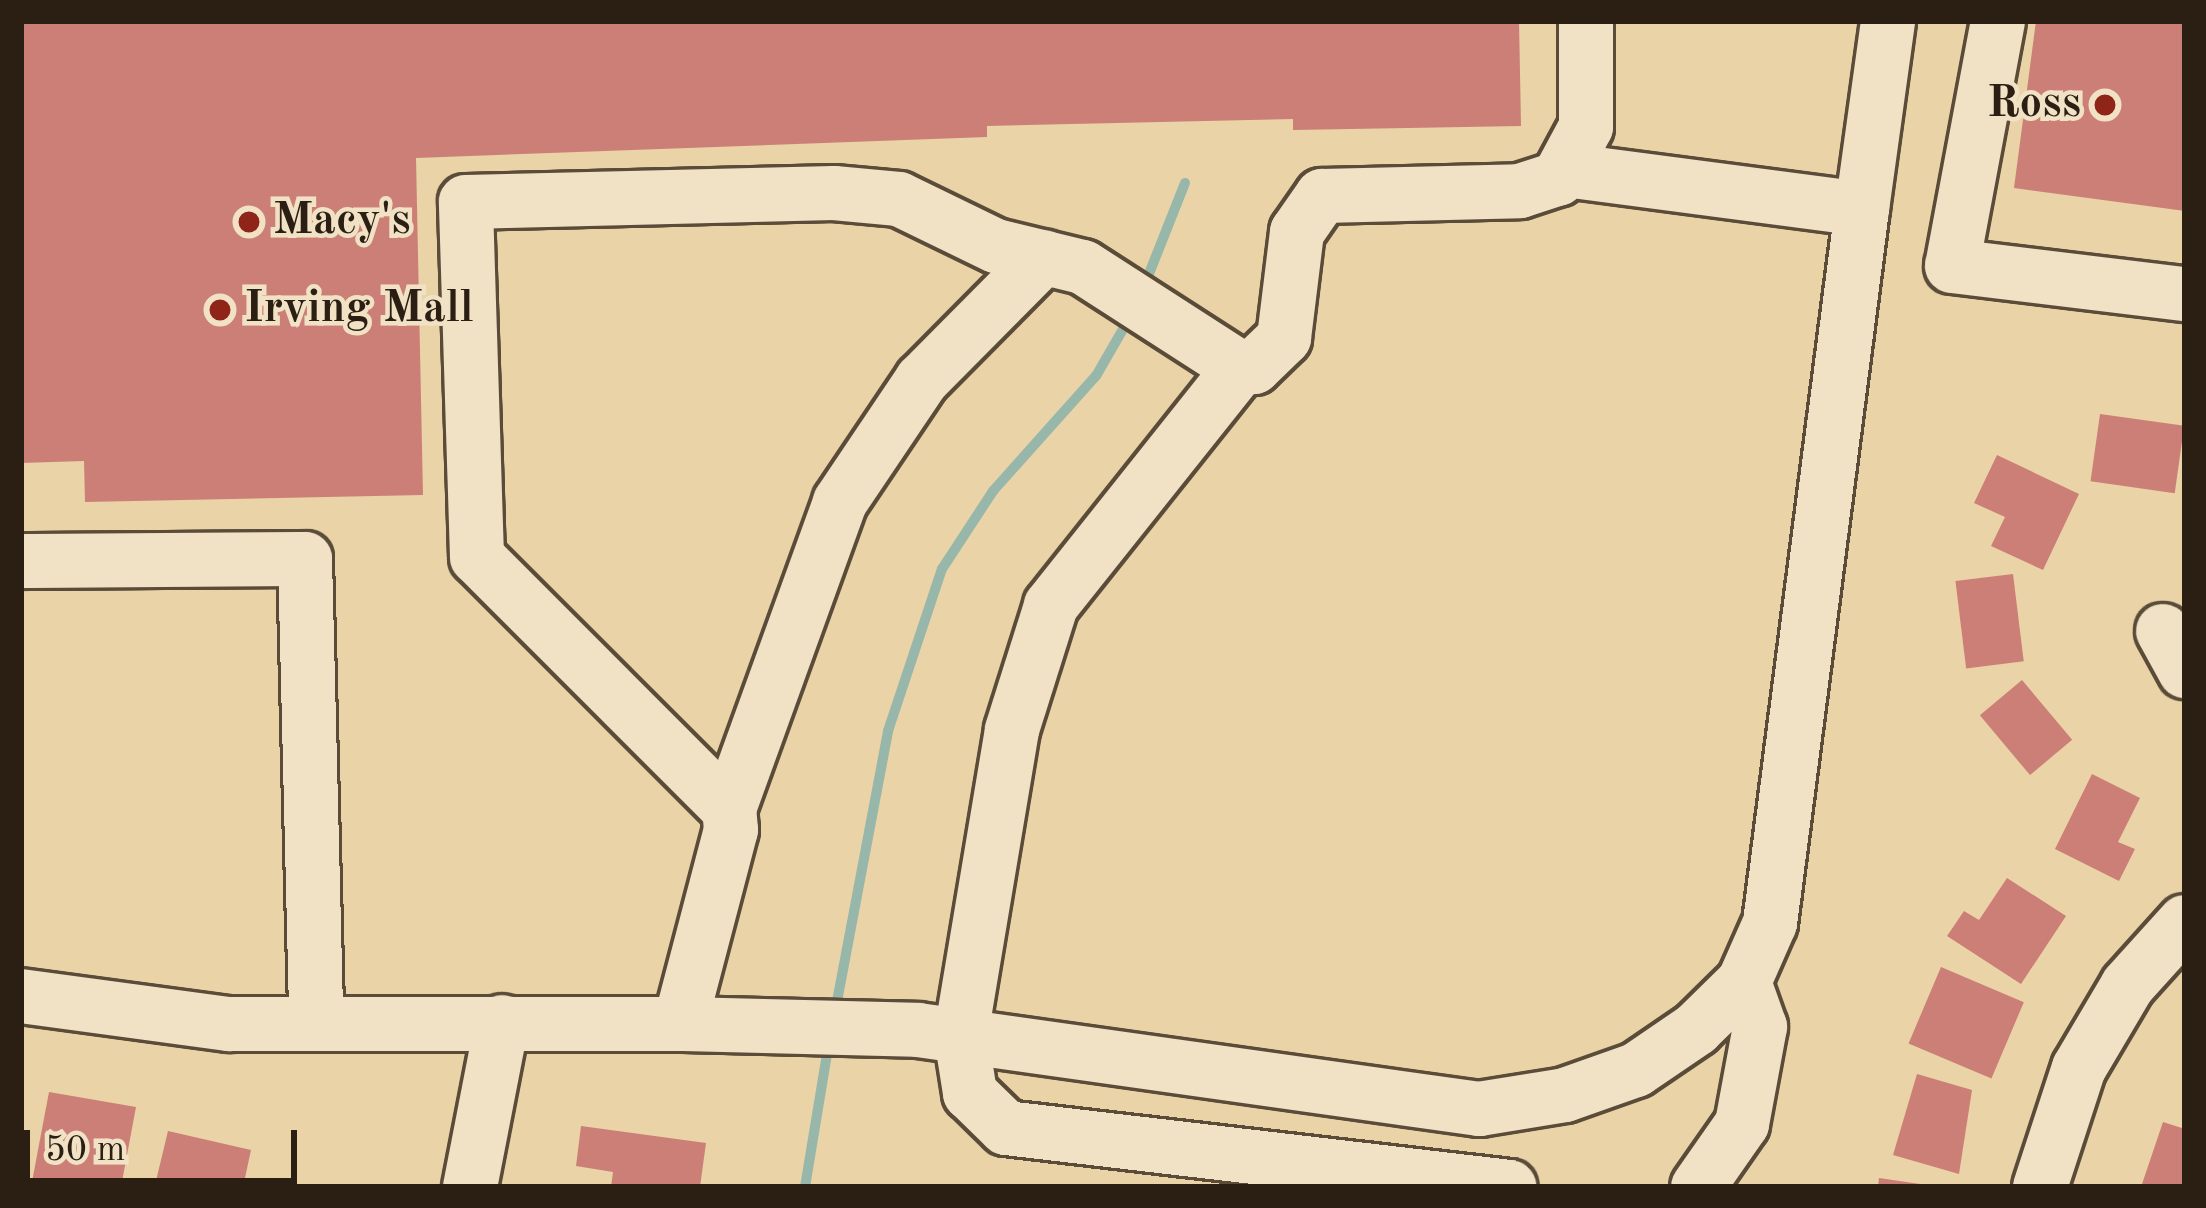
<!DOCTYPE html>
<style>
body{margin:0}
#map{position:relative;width:2206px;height:1208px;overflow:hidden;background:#e9d3a7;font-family:"Old Standard TT",serif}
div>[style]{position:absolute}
.stream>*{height:10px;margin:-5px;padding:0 5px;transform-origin:5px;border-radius:5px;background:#97b7aa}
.building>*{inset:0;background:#cc7f76;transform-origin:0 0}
.roads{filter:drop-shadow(3px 0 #5a4c39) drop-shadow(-3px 0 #5a4c39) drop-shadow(0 3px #5a4c39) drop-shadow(0 -3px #5a4c39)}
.minor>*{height:54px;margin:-27px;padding:0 27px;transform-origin:27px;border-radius:27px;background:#f1e2c6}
.dots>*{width:33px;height:33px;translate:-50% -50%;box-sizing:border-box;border:6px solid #f1e2c6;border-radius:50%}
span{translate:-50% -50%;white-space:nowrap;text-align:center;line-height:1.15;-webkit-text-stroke:9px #f1e2c6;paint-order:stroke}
.poi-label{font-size:45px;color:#2b1f14;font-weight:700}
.right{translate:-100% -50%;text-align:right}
.left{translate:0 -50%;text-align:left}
.frame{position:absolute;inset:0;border:24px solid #2b1f14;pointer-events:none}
.scale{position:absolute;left:24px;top:1130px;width:273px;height:54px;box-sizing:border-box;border:6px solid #2b1f14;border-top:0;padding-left:15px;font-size:36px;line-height:42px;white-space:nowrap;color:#2b1f14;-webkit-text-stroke:9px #f1e2c6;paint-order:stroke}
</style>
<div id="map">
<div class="stream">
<i style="left:1143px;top:289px;width:114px;rotate:-68.4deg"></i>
<i style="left:835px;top:1012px;width:286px;rotate:-79.3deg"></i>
<i style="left:888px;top:731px;width:171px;rotate:-71.6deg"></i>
<i style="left:942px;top:569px;width:93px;rotate:-56.8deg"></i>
<i style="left:993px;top:491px;width:154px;rotate:-48.2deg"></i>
<i style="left:1096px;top:376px;width:68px;rotate:-60deg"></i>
<i style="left:805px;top:1187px;width:147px;rotate:-80.6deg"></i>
</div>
<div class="building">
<i style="clip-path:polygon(21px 21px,1519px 21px,1521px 126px,1293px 130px,1293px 119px,987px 126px,987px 137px,416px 158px,423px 495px,85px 502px,84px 461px,21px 463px)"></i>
<i style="clip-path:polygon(2036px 21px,2185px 21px,2185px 211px,2014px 188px)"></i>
<i style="left:2100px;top:414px;width:85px;height:68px;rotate:8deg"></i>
<i style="clip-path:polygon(1997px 455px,2079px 494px,2043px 570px,1991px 546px,2005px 517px,1974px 503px)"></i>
<i style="left:2013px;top:574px;width:88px;height:58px;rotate:83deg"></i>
<i style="left:2022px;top:680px;width:78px;height:55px;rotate:50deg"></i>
<i style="clip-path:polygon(2092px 774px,2140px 798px,2118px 842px,2135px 849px,2119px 881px,2055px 849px)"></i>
<i style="clip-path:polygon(2007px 878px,2066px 916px,2021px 984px,1947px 936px,1964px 911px,1979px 920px)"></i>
<i style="left:1941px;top:967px;width:90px;height:83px;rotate:23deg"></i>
<i style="clip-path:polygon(1917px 1074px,1972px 1090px,1959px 1174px,1893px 1155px)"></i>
<i style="clip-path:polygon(49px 1092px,136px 1107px,121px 1187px,31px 1187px)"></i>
<i style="clip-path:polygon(2163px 1122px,2185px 1129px,2185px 1187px,2141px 1187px)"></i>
<i style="clip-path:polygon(581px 1126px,706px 1143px,700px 1187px,611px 1187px,613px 1172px,576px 1166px)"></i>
<i style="clip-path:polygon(168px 1131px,251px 1150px,243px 1187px,155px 1185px)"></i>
<i style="clip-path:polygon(1879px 1178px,1920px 1184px,1920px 1187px,1878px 1187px)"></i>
</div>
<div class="roads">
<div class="minor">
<i style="left:1998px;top:21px;width:249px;rotate:100.6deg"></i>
<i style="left:1952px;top:266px;width:235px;rotate:6.9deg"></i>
<i style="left:1862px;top:209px;width:190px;rotate:-82.1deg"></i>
<i style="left:1240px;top:368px;width:304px;rotate:128.5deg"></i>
<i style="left:1051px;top:606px;width:130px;rotate:107.5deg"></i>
<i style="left:1012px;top:730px;width:310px;rotate:99.5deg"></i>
<i style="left:961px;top:1036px;width:58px;rotate:81deg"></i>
<i style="left:970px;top:1093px;width:50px;rotate:44.2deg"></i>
<i style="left:1006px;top:1128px;width:507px;rotate:6.68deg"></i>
<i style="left:21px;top:561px;width:284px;rotate:-0.4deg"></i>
<i style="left:305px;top:559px;width:464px;rotate:88.6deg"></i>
<i style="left:2163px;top:631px;width:46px;rotate:61.2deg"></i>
<i style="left:729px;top:809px;width:326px;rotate:-70.1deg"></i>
<i style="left:840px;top:502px;width:147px;rotate:-56.1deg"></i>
<i style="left:922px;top:380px;width:173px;rotate:-45.2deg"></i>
<i style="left:21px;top:996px;width:210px;rotate:7.7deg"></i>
<i style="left:229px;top:1024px;width:451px"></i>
<i style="left:680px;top:1024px;width:201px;rotate:-75.3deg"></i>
<i style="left:731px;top:830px;width:21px;rotate:-95deg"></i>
<i style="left:729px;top:809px;width:356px;rotate:-135deg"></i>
<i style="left:477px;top:557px;width:355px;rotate:-91.8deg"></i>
<i style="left:466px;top:202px;width:368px;rotate:-1.4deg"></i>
<i style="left:834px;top:193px;width:65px;rotate:5.3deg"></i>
<i style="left:899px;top:199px;width:108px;rotate:25.9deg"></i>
<i style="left:996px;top:246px;width:89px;rotate:13.6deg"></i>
<i style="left:1083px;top:267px;width:187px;rotate:32.8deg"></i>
<i style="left:1240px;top:368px;width:14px;rotate:-4deg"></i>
<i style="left:1254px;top:367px;width:42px;rotate:-44deg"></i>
<i style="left:1284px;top:338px;width:107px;rotate:-83deg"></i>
<i style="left:1297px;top:232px;width:44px;rotate:-55.2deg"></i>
<i style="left:1322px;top:196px;width:198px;rotate:-1.4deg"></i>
<i style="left:1520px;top:191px;width:40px;rotate:-18deg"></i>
<i style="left:1558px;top:179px;width:59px;rotate:-61.7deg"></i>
<i style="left:1586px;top:127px;width:106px;rotate:-90deg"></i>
<i style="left:680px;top:1024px;width:238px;rotate:1.4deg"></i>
<i style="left:918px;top:1030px;width:567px;rotate:8.02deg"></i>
<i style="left:1479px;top:1109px;width:87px;rotate:-9.2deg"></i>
<i style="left:1565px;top:1095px;width:75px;rotate:-19.4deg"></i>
<i style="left:1636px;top:1070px;width:73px;rotate:-34.3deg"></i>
<i style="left:1696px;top:1029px;width:67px;rotate:-44.4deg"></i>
<i style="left:1744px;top:982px;width:64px;rotate:-66.2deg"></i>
<i style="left:1770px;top:923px;width:720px;rotate:-82.66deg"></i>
<i style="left:1862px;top:209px;width:299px;rotate:-172.5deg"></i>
<i style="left:470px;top:1187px;width:168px;rotate:-79deg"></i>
<i style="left:1698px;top:1187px;width:77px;rotate:-55.1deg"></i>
<i style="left:1742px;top:1124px;width:99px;rotate:-79.5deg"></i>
<i style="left:1760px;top:1027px;width:48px;rotate:-109.6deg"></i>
<i style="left:2040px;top:1187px;width:125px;rotate:-71.9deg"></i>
<i style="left:2079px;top:1068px;width:96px;rotate:-59.4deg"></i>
<i style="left:2128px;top:985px;width:85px;rotate:-47.9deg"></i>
</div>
</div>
<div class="dots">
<i style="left:2105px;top:105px;background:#8f2418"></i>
<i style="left:249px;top:222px;background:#8f2418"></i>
<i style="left:220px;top:310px;background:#8f2418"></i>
</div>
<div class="poi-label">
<span class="right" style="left:2081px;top:105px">Ross</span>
<span class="left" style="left:273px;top:222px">Macy's</span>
<span class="left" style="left:244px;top:310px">Irving Mall</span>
</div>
<div class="frame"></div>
<div class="scale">50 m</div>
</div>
